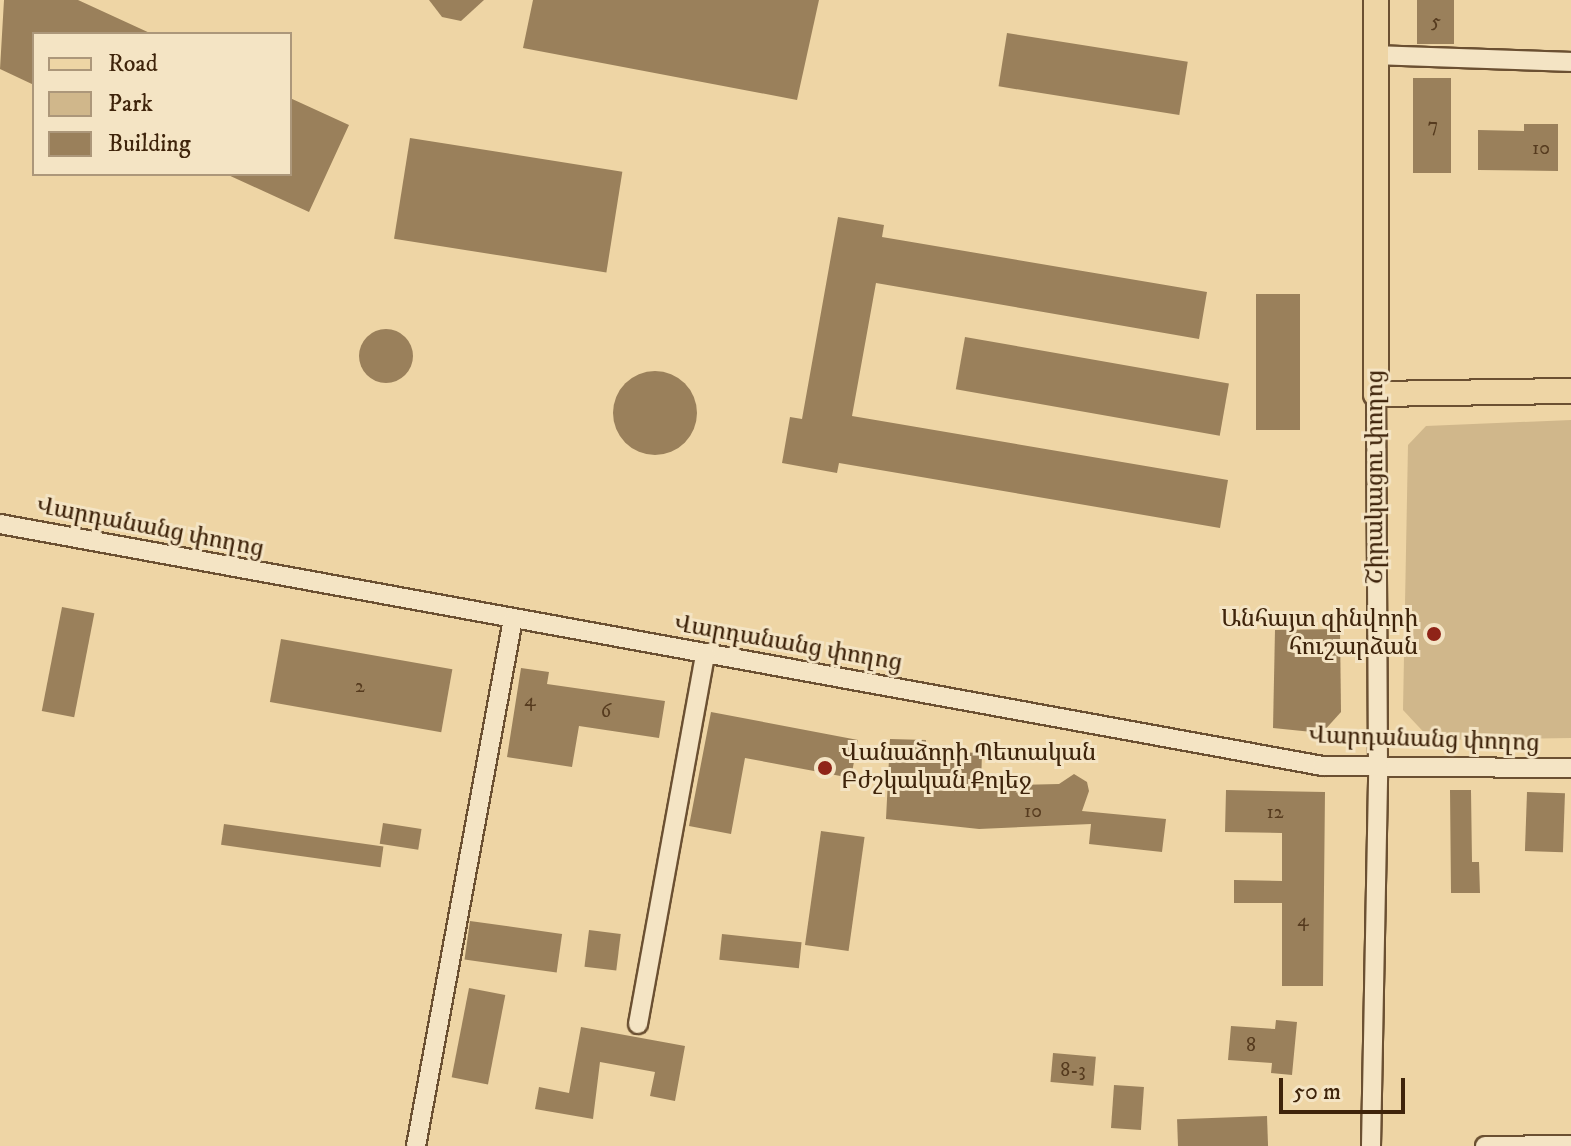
<!DOCTYPE html>
<meta charset="utf-8">
<style>
body{margin:0}
#map{position:relative;width:1571px;height:1146px;overflow:hidden;background:#eed5a5;font-family:"IM FELL DW Pica","Noto Serif Armenian",serif}
div>[style]{position:absolute}
.green>*{inset:0;background:#d0b78b}
.building>*{inset:0;background:#9a805b;transform-origin:0 0}
.round{border-radius:50%}
.roads{filter:drop-shadow(2px 0 #6b5032) drop-shadow(-2px 0 #6b5032) drop-shadow(0 2px #6b5032) drop-shadow(0 -2px #6b5032)}
.minor>*{height:18px;margin:-9px;padding:0 9px;transform-origin:9px;border-radius:9px;background:#f4e4c4}
.major>*{height:24px;margin:-12px;padding:0 12px;transform-origin:12px;border-radius:12px;background:#eed5a5}
.dots>*{width:22px;height:22px;translate:-50% -50%;box-sizing:border-box;border:4px solid #f4e4c4;border-radius:50%}
span{translate:-50% -50%;white-space:nowrap;text-align:center;line-height:1.15;-webkit-text-stroke:6px #f4e4c4;paint-order:stroke}
.number-label{font-size:20px;color:#563b1f}
.number-label span{-webkit-text-stroke-width:0}
.street-label{font-size:24px;color:#3f240b}
.poi-label{font-size:24px;color:#3f240b}
.right{translate:-100% -50%;text-align:right}
.left{translate:0 -50%;text-align:left}
.legend{position:absolute;left:32px;top:32px;width:260px;height:144px;box-sizing:border-box;background:#f4e4c4;border:2px solid #ac977a;margin:0;padding:10px 14px;list-style:none;font-size:24px;color:#3f240b}
.legend li{display:flex;align-items:center;gap:16px;height:40px}
.legend b{width:40px;border:2px solid #ac977a}
.scale{position:absolute;left:1279px;top:1078px;width:126px;height:36px;box-sizing:border-box;border:4px solid #3f240b;border-top:0;padding-left:10px;font-size:24px;line-height:28px;white-space:nowrap;color:#3f240b;-webkit-text-stroke:6px #f4e4c4;paint-order:stroke}
</style>
<div id="map">
<div class="green">
<i style="clip-path:polygon(1571px 420px,1571px 738px,1431px 740px,1403px 710px,1408px 445px,1426px 426px)"></i>
</div>
<div class="building">
<i style="clip-path:polygon(4px 0,78px 0,152px 34px,34px 34px,34px 85px,0 69px)"></i>
<i style="clip-path:polygon(429px 0,484px 0,461px 21px,442px 17px)"></i>
<i style="clip-path:polygon(533px 0,819px 0,797px 100px,523px 48px)"></i>
<i style="left:1417px;top:0;width:37px;height:44px"></i>
<i style="left:1007px;top:33px;width:183px;height:54px;rotate:9deg"></i>
<i style="left:1413px;top:78px;width:38px;height:95px"></i>
<i style="clip-path:polygon(290px 98px,349px 125px,309px 212px,226px 174px,290px 174px)"></i>
<i style="clip-path:polygon(1524px 124px,1558px 124px,1558px 171px,1478px 170px,1478px 130px,1524px 131px)"></i>
<i style="left:410px;top:138px;width:215px;height:102px;rotate:9deg"></i>
<i style="clip-path:polygon(838px 217px,884px 225px,882px 237px,1207px 292px,1199px 339px,876px 283px,852px 416px,1228px 480px,1220px 528px,839px 463px,837px 473px,782px 463px,790px 417px,802px 419px)"></i>
<i style="left:1256px;top:294px;width:44px;height:136px"></i>
<i class="round" style="left:359px;top:329px;width:54px;height:54px"></i>
<i style="left:965px;top:337px;width:268px;height:53px;rotate:10deg"></i>
<i class="round" style="left:613px;top:371px;width:84px;height:84px"></i>
<i style="left:62px;top:607px;width:33px;height:106px;rotate:11deg"></i>
<i style="clip-path:polygon(1340px 629px,1341px 712px,1322px 733px,1273px 728px,1275px 630px)"></i>
<i style="left:281px;top:639px;width:174px;height:64px;rotate:10deg"></i>
<i style="clip-path:polygon(521px 668px,549px 672px,547px 684px,665px 701px,659px 738px,579px 726px,572px 767px,507px 757px)"></i>
<i style="clip-path:polygon(711px 712px,858px 740px,851px 778px,745px 758px,731px 834px,689px 826px)"></i>
<i style="clip-path:polygon(890px 739px,926px 740px,925px 751px,982px 753px,981px 786px,1059px 784px,1074px 774px,1087px 782px,1089px 791px,1082px 811px,1166px 819px,1162px 852px,1089px 844px,1091px 824px,979px 829px,886px 819px)"></i>
<i style="clip-path:polygon(1226px 790px,1325px 792px,1323px 986px,1282px 986px,1282px 903px,1234px 903px,1234px 880px,1282px 881px,1282px 833px,1225px 832px)"></i>
<i style="clip-path:polygon(1450px 790px,1471px 790px,1472px 862px,1479px 862px,1480px 893px,1451px 893px)"></i>
<i style="left:1527px;top:792px;width:38px;height:59px;rotate:2deg"></i>
<i style="left:383px;top:823px;width:39px;height:21px;rotate:9deg"></i>
<i style="left:224px;top:824px;width:161px;height:21px;rotate:8deg"></i>
<i style="left:821px;top:831px;width:44px;height:115px;rotate:8deg"></i>
<i style="left:470px;top:921px;width:93px;height:39px;rotate:8deg"></i>
<i style="left:589px;top:930px;width:32px;height:37px;rotate:7deg"></i>
<i style="left:722px;top:934px;width:80px;height:26px;rotate:6deg"></i>
<i style="left:469px;top:988px;width:37px;height:91px;rotate:11deg"></i>
<i style="clip-path:polygon(1276px 1020px,1297px 1022px,1292px 1075px,1271px 1073px,1272px 1063px,1228px 1060px,1231px 1026px,1275px 1029px)"></i>
<i style="clip-path:polygon(581px 1027px,685px 1046px,675px 1101px,650px 1096px,655px 1072px,600px 1062px,593px 1119px,535px 1109px,539px 1087px,569px 1093px)"></i>
<i style="left:1053px;top:1053px;width:43px;height:29px;rotate:5deg"></i>
<i style="left:1114px;top:1085px;width:30px;height:43px;rotate:4deg"></i>
<i style="left:1267px;top:1116px;width:30px;height:90px;rotate:88deg"></i>
</div>
<div class="roads">
<div class="minor">
<i style="left:1375px;top:55px;width:196px;rotate:2deg"></i>
<i style="left:0;top:524px;width:1344px;rotate:10.37deg"></i>
<i style="left:1322px;top:766px;width:249px;rotate:0.5deg"></i>
<i style="left:638px;top:1024px;width:376px;rotate:-79.7deg"></i>
<i style="left:416px;top:1146px;width:536px;rotate:-79.57deg"></i>
<i style="left:1371px;top:1146px;width:380px;rotate:-88.9deg"></i>
<i style="left:1378px;top:766px;width:372px;rotate:-90.3deg"></i>
<i style="left:1485px;top:1146px;width:86px;rotate:-0.7deg"></i>
</div>
<div class="major">
<i style="left:1376px;top:0;width:394px;rotate:90deg"></i>
<i style="left:1376px;top:394px;width:195px;rotate:-0.9deg"></i>
</div>
</div>
<div class="dots">
<i style="left:1434px;top:634px;background:#8f2418"></i>
<i style="left:825px;top:768px;background:#8f2418"></i>
</div>
<div class="number-label">
<span style="left:1436px;top:21px">5</span>
<span style="left:1433px;top:125px">7</span>
<span style="left:1541px;top:148px">10</span>
<span style="left:360px;top:686px">2</span>
<span style="left:530px;top:700px">4</span>
<span style="left:606px;top:711px">6</span>
<span style="left:1033px;top:811px">10</span>
<span style="left:1275px;top:812px">12</span>
<span style="left:1303px;top:920px">4</span>
<span style="left:1251px;top:1045px">8</span>
<span style="left:1073px;top:1070px">8-3</span>
</div>
<div class="street-label">
<span style="left:1376px;top:477px;rotate:-90deg">Շիրակացու փողոց</span>
<span style="left:150px;top:528px;rotate:11deg">Վարդանանց փողոց</span>
<span style="left:788px;top:644px;rotate:10deg">Վարդանանց փողոց</span>
<span style="left:1424px;top:740px;rotate:2deg">Վարդանանց փողոց</span>
</div>
<div class="poi-label">
<span class="right" style="left:1418px;top:634px">Անհայտ զինվորի<br>հուշարձան</span>
<span class="left" style="left:841px;top:768px">Վանաձորի Պետական<br>Բժշկական Քոլեջ</span>
</div>
<ul class="legend">
<li><b style="height:10px;background:#eed5a5"></b>Road</li>
<li><b style="height:22px;background:#d0b78b"></b>Park</li>
<li><b style="height:22px;background:#9a805b"></b>Building</li>
</ul>
<div class="scale">50 m</div>
</div>
